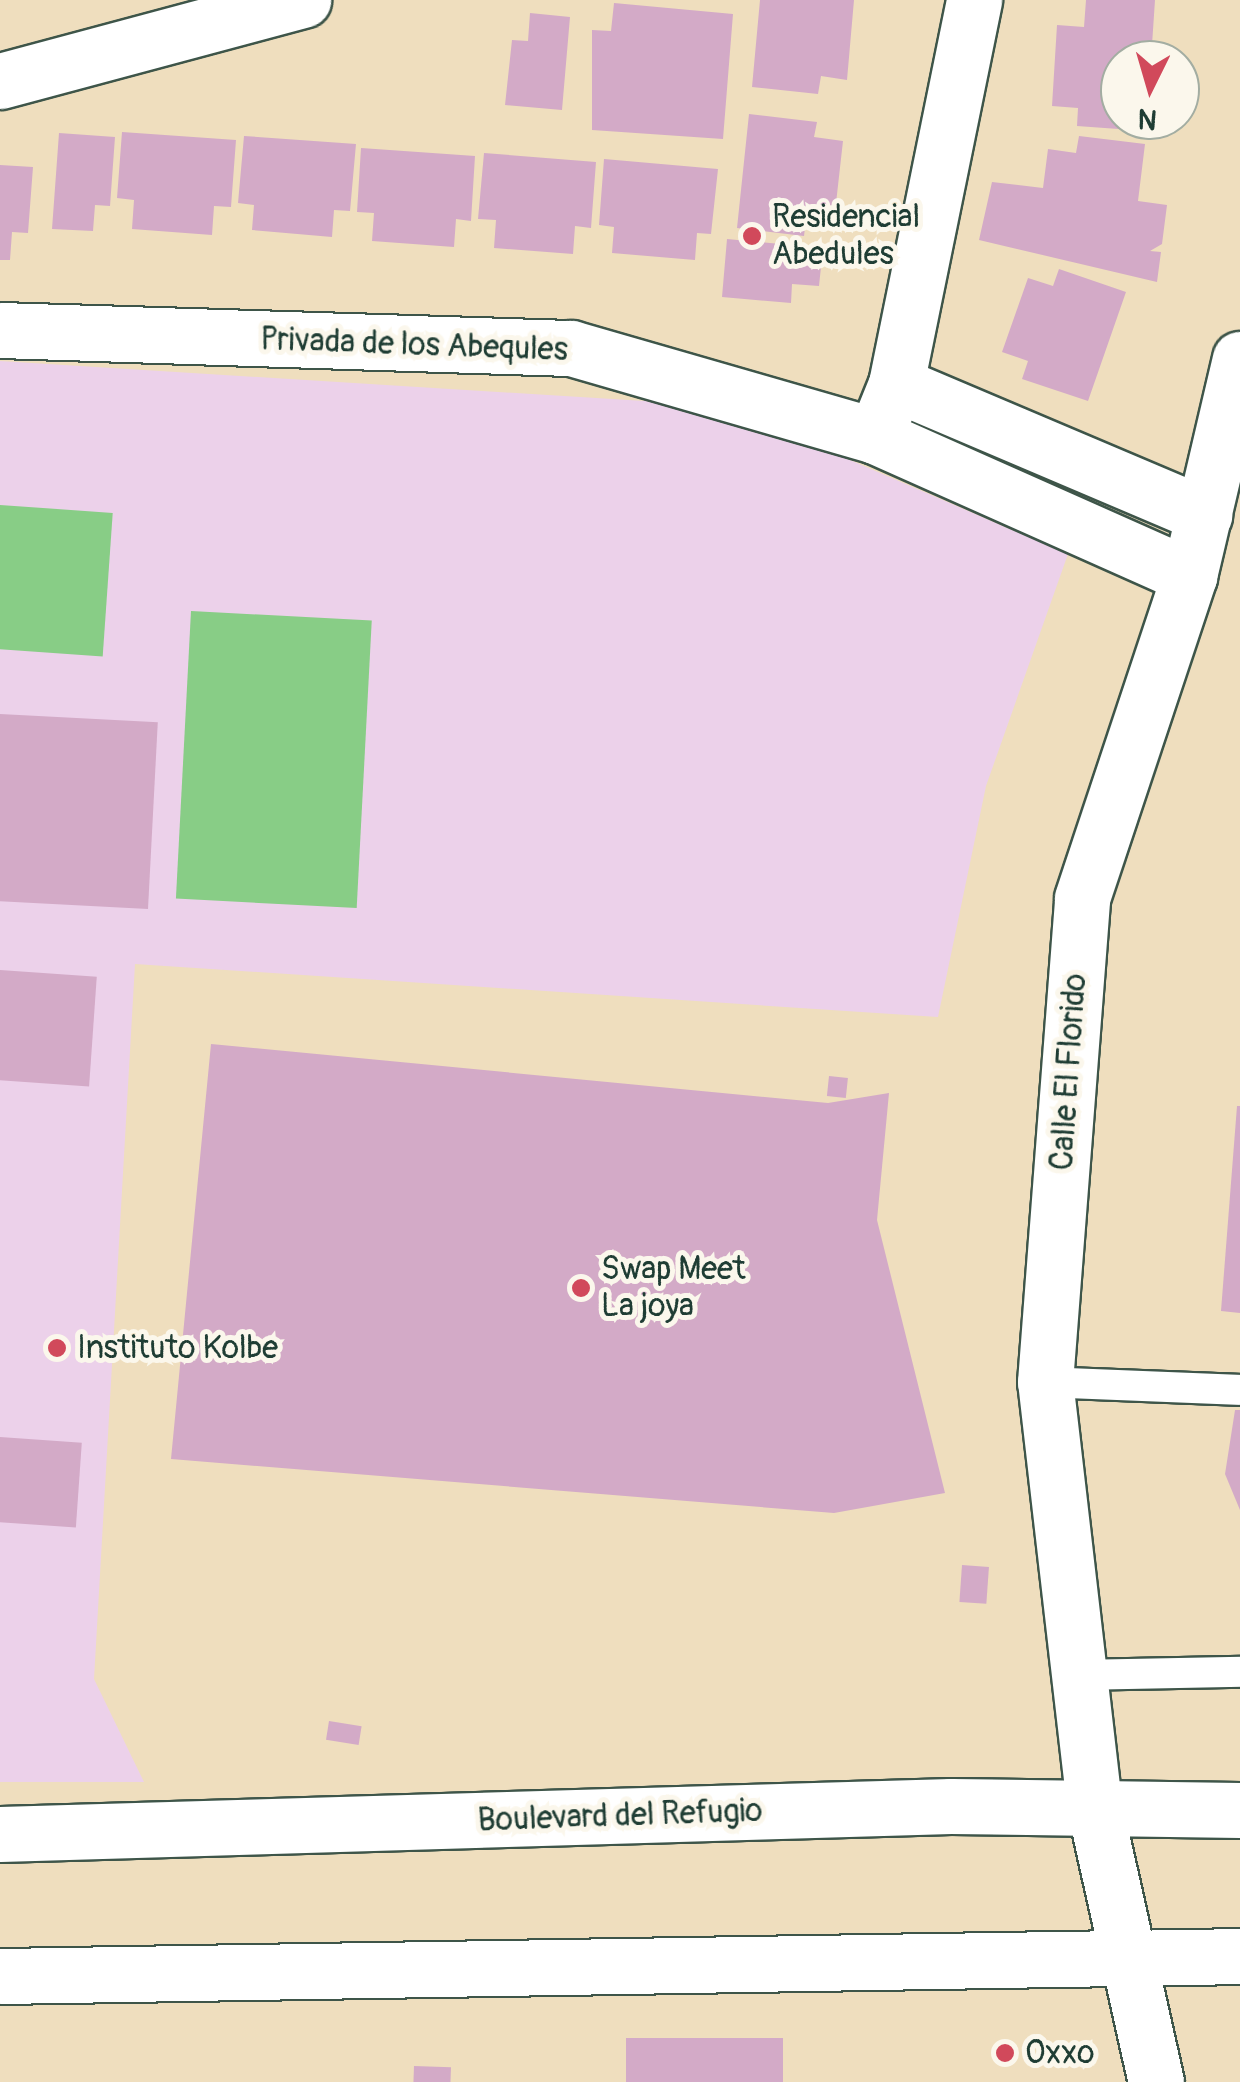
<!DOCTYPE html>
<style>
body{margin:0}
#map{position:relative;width:1240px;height:2082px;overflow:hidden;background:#efdebe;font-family:Pangolin,sans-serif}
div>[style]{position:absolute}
.built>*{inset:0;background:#ecd1ea}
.green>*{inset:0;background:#88cd86;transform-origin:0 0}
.building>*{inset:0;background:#d3aac7;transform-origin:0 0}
.roads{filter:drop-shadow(2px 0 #3e5549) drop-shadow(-2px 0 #3e5549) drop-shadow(0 2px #3e5549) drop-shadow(0 -2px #3e5549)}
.lane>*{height:30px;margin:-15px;padding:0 15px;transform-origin:15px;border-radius:15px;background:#fff}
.street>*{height:55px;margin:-27.5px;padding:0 27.5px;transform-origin:27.5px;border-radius:27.5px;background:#fff}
.secondary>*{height:55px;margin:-27.5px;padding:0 27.5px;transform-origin:27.5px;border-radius:27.5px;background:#fff}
.primary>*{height:55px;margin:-27.5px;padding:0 27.5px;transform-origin:27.5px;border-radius:27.5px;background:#fff}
.dots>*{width:28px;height:28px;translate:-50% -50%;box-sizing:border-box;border:5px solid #fbf7ec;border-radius:50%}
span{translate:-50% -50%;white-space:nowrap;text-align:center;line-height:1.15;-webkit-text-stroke:10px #fbf7ec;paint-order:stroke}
.poi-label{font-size:32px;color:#1f3d34}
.left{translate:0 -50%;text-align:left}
.street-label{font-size:32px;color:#1f3d34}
.north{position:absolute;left:1100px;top:40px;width:100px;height:100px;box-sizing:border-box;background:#fbf7ec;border:2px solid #a3ada2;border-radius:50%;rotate:185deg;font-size:28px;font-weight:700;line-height:40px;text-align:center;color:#1f3d34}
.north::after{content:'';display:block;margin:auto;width:35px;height:45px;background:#d1495b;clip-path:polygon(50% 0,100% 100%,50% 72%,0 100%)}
</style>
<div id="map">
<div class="built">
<i style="clip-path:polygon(0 361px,725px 406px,1068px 554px,986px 786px,938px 1017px,135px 964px,94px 1679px,144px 1782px,0 1782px)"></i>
</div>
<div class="green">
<i style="left:0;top:505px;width:113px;height:144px;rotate:4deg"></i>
<i style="left:191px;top:611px;width:181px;height:288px;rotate:3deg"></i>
</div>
<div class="building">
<i style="clip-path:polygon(760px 0,854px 0,847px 80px,821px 76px,818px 94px,752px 87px)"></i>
<i style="clip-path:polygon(1086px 0,1155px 0,1151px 60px,1120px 60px,1120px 120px,1147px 120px,1146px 131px,1077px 126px,1078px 108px,1052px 106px,1057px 25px,1084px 27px)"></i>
<i style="clip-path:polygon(614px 3px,733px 14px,723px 139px,592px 130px,592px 30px,611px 31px)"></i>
<i style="clip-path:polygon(530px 13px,570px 17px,562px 110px,505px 105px,512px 40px,528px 41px)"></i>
<i style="clip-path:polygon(749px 114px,817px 122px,814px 137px,843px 141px,834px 221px,806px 219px,804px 236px,737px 228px)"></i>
<i style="clip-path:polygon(122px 132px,236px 140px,231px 207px,214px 206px,212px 235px,132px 229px,134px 200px,117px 198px)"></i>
<i style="clip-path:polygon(59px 133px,115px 137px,110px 206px,95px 205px,93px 231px,52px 229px)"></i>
<i style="clip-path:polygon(244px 136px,356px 144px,350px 211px,334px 210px,332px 237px,252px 230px,254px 205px,238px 203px)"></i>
<i style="clip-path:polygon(1079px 136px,1145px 144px,1138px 201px,1167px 205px,1162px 244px,1150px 251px,1161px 252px,1157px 282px,979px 240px,992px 182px,1043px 188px,1048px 149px,1076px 153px)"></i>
<i style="clip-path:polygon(361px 148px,475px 156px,471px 221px,456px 219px,454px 247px,372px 241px,374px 213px,357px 212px)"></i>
<i style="clip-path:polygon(484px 153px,596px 162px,591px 228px,575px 226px,573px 254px,494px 248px,496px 220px,478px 219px)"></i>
<i style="clip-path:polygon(604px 159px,718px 169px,711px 234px,697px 233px,695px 260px,612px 253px,614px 227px,599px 225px)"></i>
<i style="clip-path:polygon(0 165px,33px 167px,28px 233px,12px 232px,10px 260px,0 260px)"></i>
<i style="clip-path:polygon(727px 239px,823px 248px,819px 286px,792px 284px,791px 303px,722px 297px)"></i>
<i style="clip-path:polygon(1059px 269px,1126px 292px,1088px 401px,1022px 379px,1028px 361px,1002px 352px,1028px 278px,1053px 286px)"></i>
<i style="left:0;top:714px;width:158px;height:187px;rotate:3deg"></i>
<i style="left:0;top:970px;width:97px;height:110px;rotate:4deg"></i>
<i style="clip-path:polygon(211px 1044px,828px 1103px,889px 1093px,877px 1220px,945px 1493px,834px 1513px,171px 1459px)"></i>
<i style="left:829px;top:1076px;width:19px;height:20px;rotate:6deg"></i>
<i style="clip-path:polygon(1237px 1106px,1240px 1106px,1240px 1313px,1221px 1311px)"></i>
<i style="clip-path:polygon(1235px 1410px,1240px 1410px,1240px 1510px,1225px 1474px)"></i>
<i style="left:0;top:1437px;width:82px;height:85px;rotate:4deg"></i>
<i style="left:962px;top:1565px;width:27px;height:37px;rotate:4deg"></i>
<i style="left:329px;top:1721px;width:33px;height:19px;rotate:9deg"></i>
<i style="left:783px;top:2038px;width:44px;height:157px;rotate:90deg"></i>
<i style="left:414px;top:2066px;width:37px;height:16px;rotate:2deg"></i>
</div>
<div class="roads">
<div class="lane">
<i style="left:1045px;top:1382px;width:195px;rotate:2.3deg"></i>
<i style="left:1079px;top:1675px;width:161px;rotate:-1.1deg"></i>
</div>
<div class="street">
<i style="left:0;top:81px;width:314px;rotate:-15deg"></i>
<i style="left:0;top:330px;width:571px;rotate:1.81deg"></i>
<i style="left:571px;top:348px;width:316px;rotate:16.1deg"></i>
<i style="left:875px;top:436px;width:344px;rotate:24deg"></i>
<i style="left:896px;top:384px;width:335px;rotate:23deg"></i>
<i style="left:875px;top:436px;width:56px;rotate:-68deg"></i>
<i style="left:896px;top:384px;width:392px;rotate:-78.5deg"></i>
</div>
<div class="secondary">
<i style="left:1156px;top:2082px;width:285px;rotate:-102.6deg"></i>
<i style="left:1094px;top:1804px;width:425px;rotate:-96.6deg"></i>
<i style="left:1045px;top:1382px;width:485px;rotate:-85.6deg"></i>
<i style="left:1082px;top:898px;width:339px;rotate:-71.6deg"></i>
<i style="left:1189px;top:576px;width:223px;rotate:-76.8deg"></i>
</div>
<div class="primary">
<i style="left:0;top:1834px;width:951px;rotate:-1.69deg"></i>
<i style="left:951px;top:1806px;width:289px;rotate:0.8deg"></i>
<i style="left:0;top:1976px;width:1240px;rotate:-0.92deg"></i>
</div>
</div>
<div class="dots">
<i style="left:752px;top:236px;background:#d1495b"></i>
<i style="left:581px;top:1288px;background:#d1495b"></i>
<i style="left:57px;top:1348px;background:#d1495b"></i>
<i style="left:1005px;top:2053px;background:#d1495b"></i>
</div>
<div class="poi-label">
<span class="left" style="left:772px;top:236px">Residencial<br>Abedules</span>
<span class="left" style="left:601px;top:1288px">Swap Meet<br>La joya</span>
<span class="left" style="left:77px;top:1348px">Instituto Kolbe</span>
<span class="left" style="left:1025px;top:2053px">Oxxo</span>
</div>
<div class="street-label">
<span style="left:414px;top:345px;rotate:2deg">Privada de los Abequles</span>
<span style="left:1069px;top:1072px;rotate:-86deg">Calle El Florido</span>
<span style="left:620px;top:1816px;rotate:-2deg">Boulevard del Refugio</span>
</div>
<div class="north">N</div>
</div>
